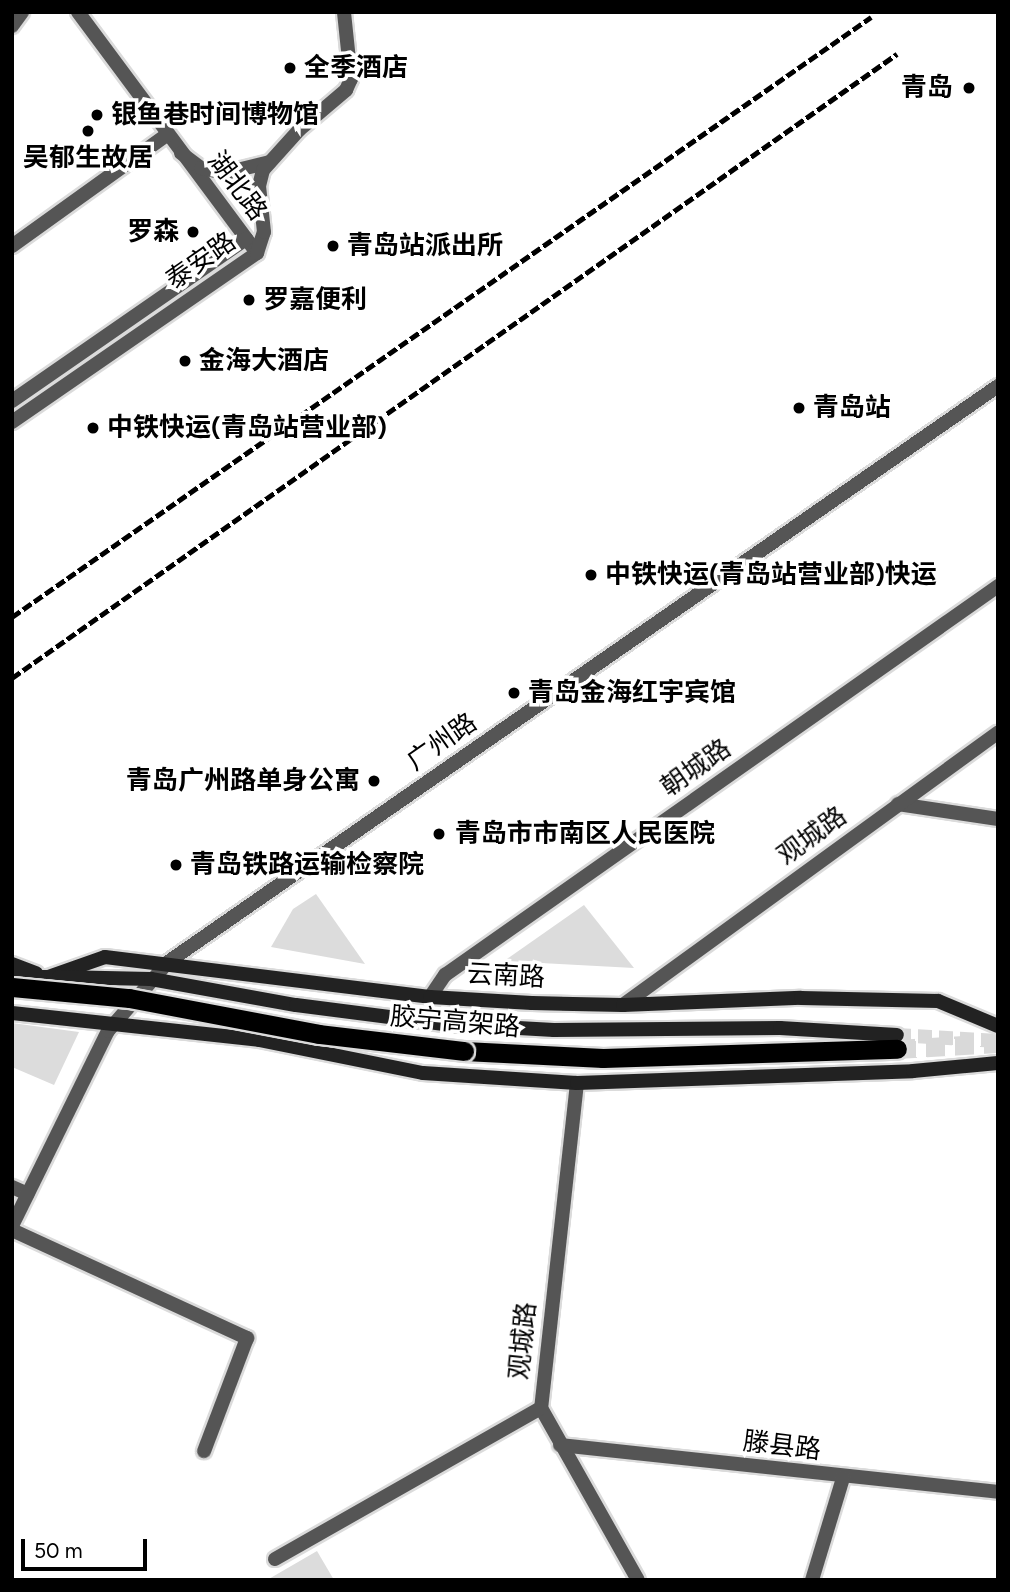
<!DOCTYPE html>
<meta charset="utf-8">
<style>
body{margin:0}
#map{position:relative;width:1010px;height:1592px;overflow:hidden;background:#fff;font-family:Figtree,"Noto Sans SC",sans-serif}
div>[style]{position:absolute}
.green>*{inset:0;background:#dcdcdc}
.secondary-tunnel>*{height:14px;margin-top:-7px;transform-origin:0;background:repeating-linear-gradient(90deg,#d9d9d9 0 14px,transparent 0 21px)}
.trunk-tunnel>*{height:19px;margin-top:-9.5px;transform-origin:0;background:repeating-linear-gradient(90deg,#d9d9d9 0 19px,transparent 0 29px)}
.roads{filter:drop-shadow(2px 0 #dbdbdb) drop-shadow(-2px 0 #dbdbdb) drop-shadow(0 2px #dbdbdb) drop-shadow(0 -2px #dbdbdb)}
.minor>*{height:14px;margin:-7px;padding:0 7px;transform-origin:7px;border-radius:7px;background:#555}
.tertiary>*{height:14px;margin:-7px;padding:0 7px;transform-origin:7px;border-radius:7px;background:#555}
.secondary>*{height:14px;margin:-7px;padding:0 7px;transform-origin:7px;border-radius:7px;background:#222}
.trunk>*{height:19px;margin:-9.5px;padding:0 9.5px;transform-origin:9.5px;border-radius:9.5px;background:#000}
.rail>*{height:5px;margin-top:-2.5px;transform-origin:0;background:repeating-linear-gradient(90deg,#000 0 10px,transparent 0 13.5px)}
.bridges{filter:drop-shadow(2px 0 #dbdbdb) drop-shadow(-2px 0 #dbdbdb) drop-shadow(0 2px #dbdbdb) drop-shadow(0 -2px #dbdbdb)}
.trunk-bridge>*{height:19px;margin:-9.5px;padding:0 9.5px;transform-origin:9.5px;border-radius:9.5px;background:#000}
.dots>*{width:19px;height:19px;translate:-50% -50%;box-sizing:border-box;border:4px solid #fff;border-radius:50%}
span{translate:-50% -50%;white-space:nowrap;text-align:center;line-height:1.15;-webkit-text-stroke:7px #fff;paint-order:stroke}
.poi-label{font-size:26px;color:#000;font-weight:700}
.left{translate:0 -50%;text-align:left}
.right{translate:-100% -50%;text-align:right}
.street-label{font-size:26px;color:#000}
.frame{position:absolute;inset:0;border:14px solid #000;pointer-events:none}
.scale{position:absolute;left:21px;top:1539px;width:126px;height:32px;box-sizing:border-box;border:4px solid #000;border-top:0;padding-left:9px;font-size:21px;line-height:24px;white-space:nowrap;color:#000;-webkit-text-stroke:5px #fff;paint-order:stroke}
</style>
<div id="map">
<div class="green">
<i style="clip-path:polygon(316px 894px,365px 964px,271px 947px,293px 909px)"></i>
<i style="clip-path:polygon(584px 905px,634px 968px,504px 961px)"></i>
<i style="clip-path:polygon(12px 1023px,79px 1032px,54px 1085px,12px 1067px)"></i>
<i style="clip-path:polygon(317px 1551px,334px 1580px,267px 1580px)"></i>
</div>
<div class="secondary-tunnel">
<i style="left:897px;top:1035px;width:101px;rotate:3.4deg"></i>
</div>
<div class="trunk-tunnel">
<i style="left:897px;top:1049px;width:101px;rotate:-3.4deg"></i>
</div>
<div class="roads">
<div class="minor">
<i style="left:78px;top:12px;width:300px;rotate:53.4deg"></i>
<i style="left:12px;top:26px;width:17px;rotate:-54deg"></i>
<i style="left:12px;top:246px;width:192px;rotate:-35.7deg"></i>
<i style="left:898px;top:804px;width:101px;rotate:8.5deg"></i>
<i style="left:430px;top:997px;width:27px;rotate:-56deg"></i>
<i style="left:445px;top:975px;width:676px;rotate:-35.12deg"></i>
<i style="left:623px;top:1005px;width:463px;rotate:-36deg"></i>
<i style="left:577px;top:1083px;width:327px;rotate:96.3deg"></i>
<i style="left:541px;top:1408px;width:197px;rotate:60.6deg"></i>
<i style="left:12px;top:1187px;width:17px;rotate:24deg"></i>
<i style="left:12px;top:1230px;width:259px;rotate:24.7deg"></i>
<i style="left:247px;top:1338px;width:121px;rotate:110.8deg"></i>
<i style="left:560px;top:1445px;width:441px;rotate:6.1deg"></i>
<i style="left:275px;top:1559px;width:306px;rotate:-29.6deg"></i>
<i style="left:812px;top:1580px;width:107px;rotate:-73.1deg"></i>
</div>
<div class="tertiary">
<i style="left:181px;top:153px;width:25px;rotate:37deg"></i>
<i style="left:201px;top:168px;width:25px;rotate:12deg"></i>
<i style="left:225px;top:173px;width:46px;rotate:-13.7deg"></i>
<i style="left:12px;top:401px;width:285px;rotate:-34.7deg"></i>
<i style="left:12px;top:422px;width:298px;rotate:-34.6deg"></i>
<i style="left:257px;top:253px;width:22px;rotate:-72deg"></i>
<i style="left:264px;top:232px;width:46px;rotate:-96.2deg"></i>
<i style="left:259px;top:186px;width:16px;rotate:-76deg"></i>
<i style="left:263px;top:170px;width:54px;rotate:-48deg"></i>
<i style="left:299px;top:130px;width:62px;rotate:-40.4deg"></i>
<i style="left:346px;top:90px;width:12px;rotate:-66deg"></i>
<i style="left:351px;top:79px;width:67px;rotate:-96deg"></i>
<i style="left:12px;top:1226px;width:217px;rotate:-63.8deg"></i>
<i style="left:108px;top:1031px;width:91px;rotate:-49deg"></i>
<i style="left:168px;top:962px;width:1010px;rotate:-34.76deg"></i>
</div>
<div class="secondary">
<i style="left:12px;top:964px;width:26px;rotate:21deg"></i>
<i style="left:12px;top:977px;width:36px"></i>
<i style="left:48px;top:977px;width:60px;rotate:-19.3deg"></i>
<i style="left:105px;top:957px;width:327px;rotate:7deg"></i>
<i style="left:430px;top:997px;width:102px;rotate:3.4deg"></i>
<i style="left:532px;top:1003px;width:91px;rotate:1.3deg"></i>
<i style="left:623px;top:1005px;width:178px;rotate:-2.3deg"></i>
<i style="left:801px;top:998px;width:137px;rotate:1.3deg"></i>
<i style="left:938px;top:1001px;width:65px;rotate:22.6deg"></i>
<i style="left:59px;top:977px;width:92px;rotate:1.2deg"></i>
<i style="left:151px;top:979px;width:147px;rotate:10.2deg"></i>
<i style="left:296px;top:1005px;width:149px;rotate:7.3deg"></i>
<i style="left:444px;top:1024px;width:110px;rotate:3.1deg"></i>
<i style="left:554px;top:1030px;width:226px;rotate:-0.5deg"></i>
<i style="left:780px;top:1028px;width:117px;rotate:3.4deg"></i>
<i style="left:12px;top:1013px;width:248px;rotate:6.2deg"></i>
<i style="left:259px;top:1040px;width:167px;rotate:11.4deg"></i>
<i style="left:423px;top:1073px;width:154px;rotate:3.7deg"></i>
<i style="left:577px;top:1083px;width:336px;rotate:-2deg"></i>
<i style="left:913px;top:1071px;width:85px;rotate:-5.4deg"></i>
</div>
<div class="trunk">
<i style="left:464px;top:1051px;width:139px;rotate:2.9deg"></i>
<i style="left:603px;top:1058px;width:294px;rotate:-1.8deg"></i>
</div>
</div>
<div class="rail">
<i style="left:12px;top:617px;width:1048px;rotate:-34.93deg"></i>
<i style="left:12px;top:678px;width:1083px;rotate:-35.19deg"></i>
</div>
<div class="bridges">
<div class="trunk-bridge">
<i style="left:12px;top:987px;width:118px;rotate:5.4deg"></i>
<i style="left:129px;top:998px;width:193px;rotate:10.7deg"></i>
<i style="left:319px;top:1034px;width:146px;rotate:6.7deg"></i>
</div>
</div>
<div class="dots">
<i style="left:290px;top:68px;background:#000"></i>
<i style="left:969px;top:88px;background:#000"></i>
<i style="left:97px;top:115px;background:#000"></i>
<i style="left:88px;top:131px;background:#000"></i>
<i style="left:193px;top:232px;background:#000"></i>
<i style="left:333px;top:246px;background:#000"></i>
<i style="left:249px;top:300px;background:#000"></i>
<i style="left:185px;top:361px;background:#000"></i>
<i style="left:799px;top:408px;background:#000"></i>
<i style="left:93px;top:428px;background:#000"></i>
<i style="left:591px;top:575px;background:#000"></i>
<i style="left:514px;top:693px;background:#000"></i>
<i style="left:374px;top:781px;background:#000"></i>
<i style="left:439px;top:834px;background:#000"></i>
<i style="left:176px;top:865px;background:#000"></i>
</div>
<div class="poi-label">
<span class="left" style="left:304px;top:68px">全季酒店</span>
<span class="right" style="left:953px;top:88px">青岛</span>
<span class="left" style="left:111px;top:115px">银鱼巷时间博物馆</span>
<span style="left:88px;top:158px">吴郁生故居</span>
<span class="right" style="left:179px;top:232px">罗森</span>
<span class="left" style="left:347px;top:246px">青岛站派出所</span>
<span class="left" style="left:263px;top:300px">罗嘉便利</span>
<span class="left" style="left:199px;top:361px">金海大酒店</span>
<span class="left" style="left:813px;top:408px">青岛站</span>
<span class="left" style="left:107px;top:428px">中铁快运(青岛站营业部)</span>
<span class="left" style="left:605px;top:575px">中铁快运(青岛站营业部)快运</span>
<span class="left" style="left:528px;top:693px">青岛金海红宇宾馆</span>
<span class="right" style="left:360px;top:781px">青岛广州路单身公寓</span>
<span class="left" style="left:455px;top:834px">青岛市市南区人民医院</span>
<span class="left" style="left:190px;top:865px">青岛铁路运输检察院</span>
</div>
<div class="street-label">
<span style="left:237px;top:186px;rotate:53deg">湖北路</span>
<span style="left:201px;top:261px;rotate:-35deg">泰安路</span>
<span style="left:442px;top:742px;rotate:-35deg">广州路</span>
<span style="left:696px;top:768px;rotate:-35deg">朝城路</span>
<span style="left:812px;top:836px;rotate:-36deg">观城路</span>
<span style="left:506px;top:976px;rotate:3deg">云南路</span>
<span style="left:455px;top:1022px;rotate:5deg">胶宁高架路</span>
<span style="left:523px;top:1341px;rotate:-84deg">观城路</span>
<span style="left:782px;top:1446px;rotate:7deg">滕县路</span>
</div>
<div class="frame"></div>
<div class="scale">50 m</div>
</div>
